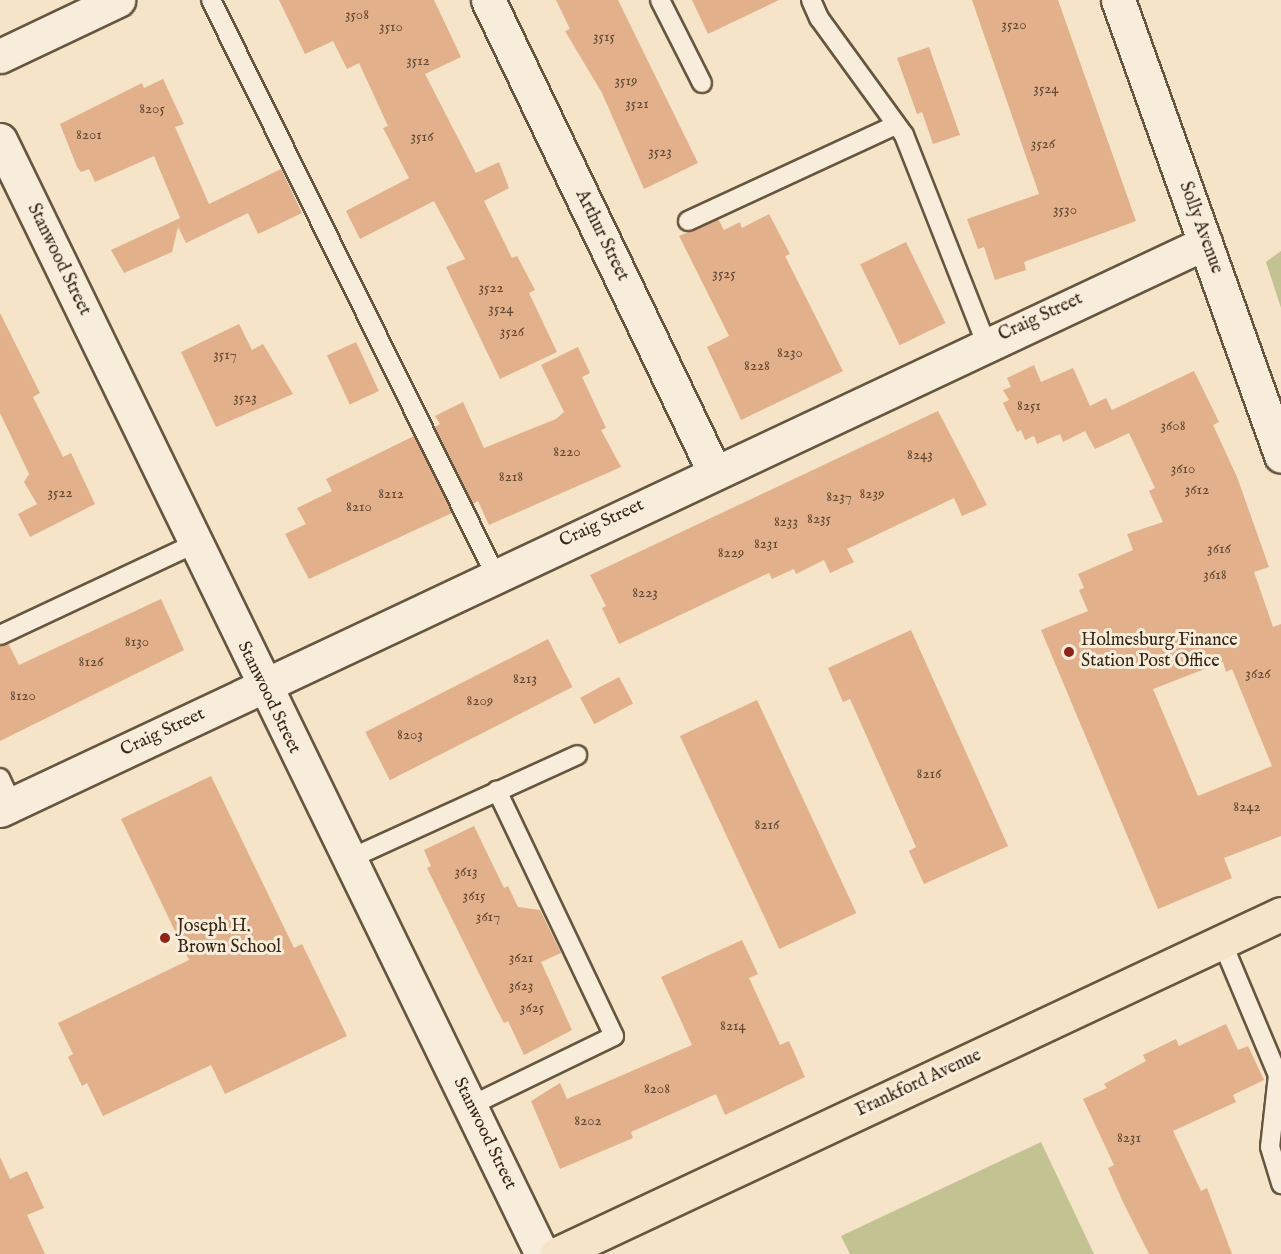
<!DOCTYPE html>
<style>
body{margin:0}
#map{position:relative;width:1281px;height:1254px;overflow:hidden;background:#f5e4c8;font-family:"IM FELL English",serif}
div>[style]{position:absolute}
.green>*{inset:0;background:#c2c292}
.building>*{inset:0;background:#e2b08b;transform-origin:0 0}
.roads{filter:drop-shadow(2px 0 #665640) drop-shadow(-2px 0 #665640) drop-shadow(0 2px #665640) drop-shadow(0 -2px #665640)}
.service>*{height:18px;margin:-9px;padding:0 9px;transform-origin:9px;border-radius:9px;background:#f8eddb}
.minor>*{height:33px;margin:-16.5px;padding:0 16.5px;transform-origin:16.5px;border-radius:16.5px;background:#f8eddb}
.primary>*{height:33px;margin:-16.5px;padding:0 16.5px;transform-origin:16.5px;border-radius:16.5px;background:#f5e4c8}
.dots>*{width:16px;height:16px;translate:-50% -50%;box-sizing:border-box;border:3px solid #f8eddb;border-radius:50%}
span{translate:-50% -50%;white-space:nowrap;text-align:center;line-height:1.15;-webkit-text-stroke:6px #f8eddb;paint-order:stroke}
.number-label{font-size:15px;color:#624831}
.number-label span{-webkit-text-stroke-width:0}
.street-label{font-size:18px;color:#372613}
.poi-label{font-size:18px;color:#372613}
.left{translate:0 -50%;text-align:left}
</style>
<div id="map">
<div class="green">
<i style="clip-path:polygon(1281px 251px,1281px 308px,1266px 262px)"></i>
<i style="clip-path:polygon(1041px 1142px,1094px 1254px,850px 1254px,841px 1236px)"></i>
</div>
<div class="building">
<i style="clip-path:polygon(279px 0,434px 0,461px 57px,425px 74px,476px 173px,499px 162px,509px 188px,484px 201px,512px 258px,517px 256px,535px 290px,529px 293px,557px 352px,500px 379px,446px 267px,465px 259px,434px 201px,360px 239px,346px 211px,409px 178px,383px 128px,388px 126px,359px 63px,347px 69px,333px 41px,305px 54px)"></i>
<i style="clip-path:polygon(556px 0,618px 0,698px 163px,644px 189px,602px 93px,565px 31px,570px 29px)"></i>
<i style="clip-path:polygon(692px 0,779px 0,708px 34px)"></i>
<i style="clip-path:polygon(972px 0,1058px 0,1136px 221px,1024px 262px,1026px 270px,995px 280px,984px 247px,978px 249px,967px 219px,1039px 194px)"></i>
<i style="clip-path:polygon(929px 47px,960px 135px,933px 144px,922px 112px,917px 114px,897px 58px)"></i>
<i style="clip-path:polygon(163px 79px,184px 124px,175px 127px,209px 204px,281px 169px,302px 213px,258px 234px,248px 213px,186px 243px,178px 227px,172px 252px,124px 273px,111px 250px,180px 218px,154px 156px,95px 182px,89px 169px,81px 172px,77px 167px,60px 124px,142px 83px,144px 88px)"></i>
<i style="clip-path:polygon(769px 214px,790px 254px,785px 256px,843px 371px,741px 420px,707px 347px,729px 336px,679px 236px,718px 219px,724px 230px,740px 222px,742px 228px)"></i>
<i style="left:906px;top:242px;width:90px;height:51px;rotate:64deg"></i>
<i style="clip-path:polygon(0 313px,40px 393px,33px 397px,63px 457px,71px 453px,95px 504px,30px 537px,18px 514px,37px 504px,24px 482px,29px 474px,0 413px)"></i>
<i style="clip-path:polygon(239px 324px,252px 350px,263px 344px,293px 394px,216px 427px,181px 352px)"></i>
<i style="left:356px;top:342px;width:54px;height:32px;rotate:65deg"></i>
<i style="clip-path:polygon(578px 347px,590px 373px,582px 377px,606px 428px,601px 430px,621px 467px,489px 525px,478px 501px,473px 504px,435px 427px,440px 424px,435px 416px,463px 402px,484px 448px,556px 419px,564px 412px,541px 365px)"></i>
<i style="clip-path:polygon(evenodd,1034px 365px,1041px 382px,1073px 368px,1090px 406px,1106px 398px,1112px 410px,1194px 371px,1219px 422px,1213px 425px,1237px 477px,1269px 567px,1254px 572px,1273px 627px,1281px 624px,1281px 836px,1224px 858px,1232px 878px,1158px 909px,1041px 630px,1088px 611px,1079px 590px,1084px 588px,1078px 574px,1133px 550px,1127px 534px,1163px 522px,1149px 491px,1155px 488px,1129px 433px,1095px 449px,1085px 431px,1063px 442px,1060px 434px,1037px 444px,1034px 436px,1025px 440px,1021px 430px,1017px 432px,1003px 403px,1009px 400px,1003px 390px,1011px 387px,1007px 378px,1034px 365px,1223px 662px,1226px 672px,1232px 669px,1272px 766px,1198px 796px,1153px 689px,1223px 662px)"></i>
<i style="clip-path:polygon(938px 411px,987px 505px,962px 516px,954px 498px,847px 549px,854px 562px,830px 573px,824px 560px,796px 574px,794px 569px,772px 579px,769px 573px,619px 644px,602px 608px,606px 606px,590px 575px)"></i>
<i style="clip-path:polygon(414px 436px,452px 513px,309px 579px,285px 534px,306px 524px,297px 508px,332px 491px,326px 479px)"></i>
<i style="clip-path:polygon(161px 599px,184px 650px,0 741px,0 646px,8px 643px,19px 665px)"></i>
<i style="clip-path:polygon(911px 630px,1008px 846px,924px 884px,909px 851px,916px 847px,850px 699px,843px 702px,828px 668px)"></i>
<i style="left:548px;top:639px;width:54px;height:205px;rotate:63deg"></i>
<i style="left:619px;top:677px;width:30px;height:44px;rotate:62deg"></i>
<i style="left:757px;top:700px;width:235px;height:85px;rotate:65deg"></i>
<i style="clip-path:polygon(211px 776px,294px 948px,302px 944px,347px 1036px,225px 1094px,211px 1065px,103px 1116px,87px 1083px,82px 1086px,68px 1057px,73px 1054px,58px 1023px,189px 960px,121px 819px)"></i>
<i style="clip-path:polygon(474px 826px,504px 888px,508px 886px,518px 907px,540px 910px,561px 953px,541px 962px,572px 1030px,524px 1055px,508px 1021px,504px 1023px,496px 1008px,427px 868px,431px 866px,424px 850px)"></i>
<i style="clip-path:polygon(742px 940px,758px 974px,749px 978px,780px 1045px,789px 1041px,805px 1077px,725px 1115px,716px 1094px,631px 1132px,633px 1138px,560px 1169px,531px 1101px,560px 1083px,567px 1099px,692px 1045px,661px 977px)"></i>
<i style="clip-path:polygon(1226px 1024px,1238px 1050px,1248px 1046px,1264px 1080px,1233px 1095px,1236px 1102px,1173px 1131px,1201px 1191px,1207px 1188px,1232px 1254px,1149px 1254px,1123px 1202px,1108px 1168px,1114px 1165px,1083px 1099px,1107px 1088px,1104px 1084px,1146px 1061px,1143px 1055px,1176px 1039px,1179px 1046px)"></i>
<i style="clip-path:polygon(0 1157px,10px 1179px,27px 1171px,44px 1208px,27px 1215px,45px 1254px,0 1254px)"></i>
</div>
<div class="roads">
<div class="service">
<i style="left:211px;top:0;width:640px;rotate:63.68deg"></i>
<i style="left:660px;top:0;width:93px;rotate:63.2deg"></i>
<i style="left:811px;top:0;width:20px;rotate:66deg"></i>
<i style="left:819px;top:18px;width:145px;rotate:54deg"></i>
<i style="left:904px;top:135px;width:224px;rotate:68.5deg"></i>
<i style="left:688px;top:221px;width:229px;rotate:-24.8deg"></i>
<i style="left:0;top:635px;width:214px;rotate:-25.1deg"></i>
<i style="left:0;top:778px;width:29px;rotate:65deg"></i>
<i style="left:347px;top:860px;width:253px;rotate:-24.5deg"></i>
<i style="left:1222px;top:942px;width:144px;rotate:67.2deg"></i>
<i style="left:1278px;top:1075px;width:72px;rotate:96.3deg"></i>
<i style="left:1270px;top:1147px;width:39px;rotate:73deg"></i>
<i style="left:470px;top:1106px;width:160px;rotate:-25.9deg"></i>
<i style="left:614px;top:1036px;width:272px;rotate:-115.5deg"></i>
</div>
<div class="minor">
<i style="left:488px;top:0;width:522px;rotate:64.37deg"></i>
<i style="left:1118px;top:0;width:484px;rotate:70.3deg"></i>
<i style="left:0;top:56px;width:131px;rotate:-25.4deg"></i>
<i style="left:0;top:140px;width:1239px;rotate:64.06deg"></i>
<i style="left:0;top:810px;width:1332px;rotate:-25.2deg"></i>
</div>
<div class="primary">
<i style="left:557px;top:1254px;width:800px;rotate:-25.16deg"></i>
</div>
</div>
<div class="dots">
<i style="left:1069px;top:652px;background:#8f2418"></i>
<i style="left:165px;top:938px;background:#8f2418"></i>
</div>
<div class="number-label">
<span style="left:357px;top:15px">3508</span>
<span style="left:1014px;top:25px">3520</span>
<span style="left:391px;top:27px">3510</span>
<span style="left:604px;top:37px">3515</span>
<span style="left:418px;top:61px">3512</span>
<span style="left:626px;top:81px">3519</span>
<span style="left:1046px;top:89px">3524</span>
<span style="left:637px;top:104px">3521</span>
<span style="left:152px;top:109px">8205</span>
<span style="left:89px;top:135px">8201</span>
<span style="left:422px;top:137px">3516</span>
<span style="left:1043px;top:144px">3526</span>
<span style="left:660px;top:152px">3523</span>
<span style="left:1065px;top:210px">3530</span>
<span style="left:724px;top:274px">3525</span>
<span style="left:491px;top:288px">3522</span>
<span style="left:501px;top:309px">3524</span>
<span style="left:512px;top:332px">3526</span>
<span style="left:790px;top:353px">8230</span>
<span style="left:225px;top:355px">3517</span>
<span style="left:757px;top:366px">8228</span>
<span style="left:245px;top:398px">3523</span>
<span style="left:1029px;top:406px">8251</span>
<span style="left:1173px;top:426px">3608</span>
<span style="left:567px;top:452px">8220</span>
<span style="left:920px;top:455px">8243</span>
<span style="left:1183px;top:469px">3610</span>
<span style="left:511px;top:477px">8218</span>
<span style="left:1197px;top:490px">3612</span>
<span style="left:60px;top:493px">3522</span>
<span style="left:391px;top:494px">8212</span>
<span style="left:872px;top:494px">8239</span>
<span style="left:839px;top:497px">8237</span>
<span style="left:359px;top:507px">8210</span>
<span style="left:819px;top:519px">8235</span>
<span style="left:786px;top:522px">8233</span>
<span style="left:766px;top:544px">8231</span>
<span style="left:1219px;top:549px">3616</span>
<span style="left:731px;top:553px">8229</span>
<span style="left:1215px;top:575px">3618</span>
<span style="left:645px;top:593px">8223</span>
<span style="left:137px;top:642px">8130</span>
<span style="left:91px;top:662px">8126</span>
<span style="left:1258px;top:674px">3626</span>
<span style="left:525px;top:679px">8213</span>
<span style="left:23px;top:696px">8120</span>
<span style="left:480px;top:701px">8209</span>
<span style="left:410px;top:735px">8203</span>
<span style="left:929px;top:774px">8216</span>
<span style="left:1247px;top:807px">8242</span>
<span style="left:767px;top:825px">8216</span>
<span style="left:466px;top:872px">3613</span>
<span style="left:474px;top:896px">3615</span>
<span style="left:488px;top:917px">3617</span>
<span style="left:521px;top:958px">3621</span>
<span style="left:521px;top:986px">3623</span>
<span style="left:532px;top:1008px">3625</span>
<span style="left:733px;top:1026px">8214</span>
<span style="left:657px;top:1089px">8208</span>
<span style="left:588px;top:1121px">8202</span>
<span style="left:1129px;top:1138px">8231</span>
</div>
<div class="street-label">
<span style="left:1200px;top:228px;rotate:70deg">Solly Avenue</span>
<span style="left:601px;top:236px;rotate:64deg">Arthur Street</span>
<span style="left:58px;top:260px;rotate:64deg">Stanwood Street</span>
<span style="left:1041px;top:318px;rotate:-25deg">Craig Street</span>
<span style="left:602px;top:524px;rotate:-25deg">Craig Street</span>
<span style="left:268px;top:698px;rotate:64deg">Stanwood Street</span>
<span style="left:163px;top:733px;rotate:-25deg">Craig Street</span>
<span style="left:919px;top:1084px;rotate:-25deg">Frankford Avenue</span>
<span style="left:484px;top:1134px;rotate:64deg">Stanwood Street</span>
</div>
<div class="poi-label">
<span class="left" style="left:1081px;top:652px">Holmesburg Finance<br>Station Post Office</span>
<span class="left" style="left:177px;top:938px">Joseph H.<br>Brown School</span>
</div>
</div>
